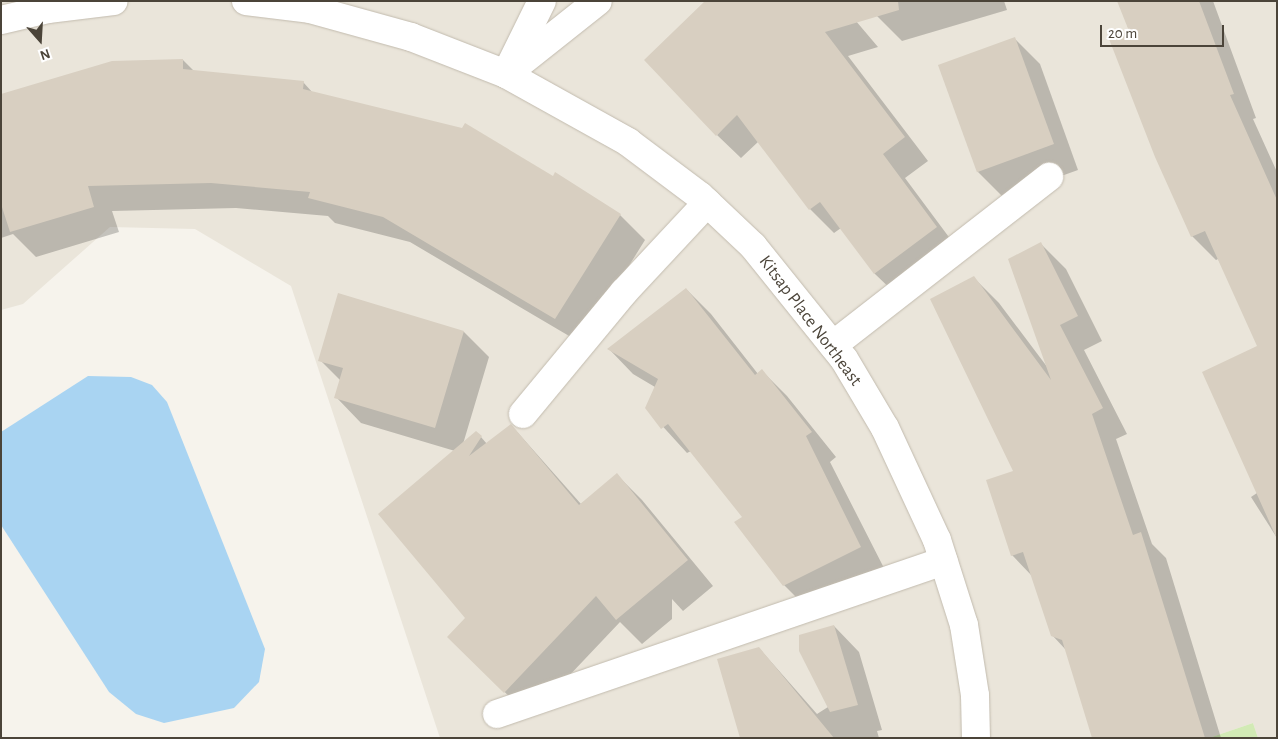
<!DOCTYPE html>
<html>
<head>
<meta charset="utf-8">
<style>
	body { margin:0 }
	#map { position:relative; width:1278px; height:739px; overflow:hidden; background:#f6f3ec; font-family:"Alegreya Sans",sans-serif }
	div>[style] { position:absolute }
	.residential>* { inset:0; background:#eae5da }
	.green>* { inset:0; background:#d2eab5 }
	.water>* { inset:0; background:#a9d4f2 }
	.shadow>* { inset:0; background:#0003 }
	.building>* { inset:0; background:#d8cfc1; transform-origin:0 0 }
	.roads { filter:drop-shadow(0 0 1px #c2bbae) drop-shadow(0 0 1px #c2bbae) }
	.minor>* { height:28px; margin:-14px; padding:0 14px; transform-origin:14px; border-radius:14px; background:#fff }
	span { translate:-50% -50%; white-space:nowrap; text-align:center; line-height:1.15; -webkit-text-stroke:4.5px #fff; paint-order:stroke }
	.street-label { font-size:18px; color:#4b4439 }
	.frame { position:absolute; inset:0; border:2px solid #4b4439; pointer-events:none }
	.north { position:absolute; left:15px; top:15px; width:50px; height:50px; -webkit-text-stroke:4px #fff; paint-order:stroke; rotate:161deg; font-size:14px; font-weight:700; line-height:20px; text-align:center; color:#4b4439 }
	.north::after { content:''; display:block; margin:auto; width:18px; height:22px; background:#4b4439; clip-path:polygon(50% 0,100% 100%,50% 72%,0 100%) }
	.scale { position:absolute; left:1100px; top:25px; width:124px; height:22px; box-sizing:border-box; border:2px solid #4b4439; border-top:0; padding-left:6px; font-size:15px; line-height:18px; white-space:nowrap; color:#4b4439; -webkit-text-stroke:4px #fff; paint-order:stroke }
</style>
</head>
<body>
<div id="map">
	<div class="residential">
		<i style="clip-path:polygon(1px 1px,1277px 1px,1277px 738px,1258px 738px,1253px 723px,1209px 738px,440px 738px,291px 286px,195px 229px,110px 227px,23px 304px,1px 310px)"></i>
	</div>
	<div class="green">
		<i style="clip-path:polygon(1253px 723px,1258px 738px,1209px 738px)"></i>
	</div>
	<div class="water">
		<i style="clip-path:polygon(88px 376px,131px 377px,152px 385px,167px 402px,265px 649px,259px 682px,234px 708px,164px 723px,136px 714px,109px 692px,1px 525px,1px 432px)"></i>
	</div>
	<div class="shadow">
		<i style="clip-path:polygon(839px 1px,878px 47px,848px 56px,928px 161px,905px 178px,960px 252px,899px 297px,875px 274px,841px 228px,834px 233px,810px 209px,759px 141px,741px 158px,717px 135px)"></i>
		<i style="clip-path:polygon(873px 1px,1004px 1px,1007px 10px,902px 41px,877px 16px)"></i>
		<i style="clip-path:polygon(1120px 1px,1213px 1px,1256px 118px,1253px 119px,1277px 172px,1277px 538px,1251px 497px,1257px 493px,1264px 344px,1218px 259px,1216px 260px,1192px 236px)"></i>
		<i style="clip-path:polygon(1015px 39px,1040px 64px,1078px 170px,1003px 197px,978px 172px)"></i>
		<i style="clip-path:polygon(183px 60px,194px 71px,303px 82px,313px 93px,553px 177px,620px 215px,645px 240px,581px 343px,410px 242px,335px 223px,328px 216px,236px 208px,112px 211px,119px 232px,36px 257px,13px 234px,1px 238px,1px 96px)"></i>
		<i style="clip-path:polygon(1041px 244px,1066px 269px,1102px 341px,1084px 350px,1127px 434px,1116px 439px,1152px 544px,1166px 558px,1221px 738px,1093px 738px,1066px 650px,1052px 635px,1032px 576px,1012px 555px,1015px 471px,974px 278px,999px 303px,1048px 368px)"></i>
		<i style="clip-path:polygon(686px 289px,711px 314px,758px 374px,762px 371px,787px 396px,836px 457px,830px 462px,886px 572px,809px 610px,784px 585px,744px 518px,691px 451px,687px 453px,646px 408px,655px 387px,633px 374px,609px 349px)"></i>
		<i style="clip-path:polygon(339px 294px,464px 332px,489px 357px,463px 444px,481px 437px,487px 444px,511px 425px,581px 504px,617px 475px,642px 500px,713px 586px,683px 611px,672px 599px,672px 619px,642px 644px,620px 622px,530px 717px,449px 637px,467px 618px,455px 451px,361px 423px,336px 397px,341px 381px,320px 360px)"></i>
		<i style="clip-path:polygon(834px 626px,859px 652px,882px 730px,877px 731px,879px 738px,742px 738px,759px 648px,817px 714px,828px 707px)"></i>
	</div>
	<div class="building">
		<i style="clip-path:polygon(705px 1px,898px 1px,899px 10px,825px 32px,905px 137px,883px 154px,937px 227px,874px 274px,820px 202px,809px 210px,737px 115px,716px 136px,644px 60px)"></i>
		<i style="clip-path:polygon(1117px 1px,1199px 1px,1234px 94px,1230px 95px,1277px 200px,1277px 539px,1202px 372px,1257px 346px,1205px 231px,1191px 237px,1155px 157px,1109px 39px,1129px 31px)"></i>
		<i style="left:1015px;top:37px;width:114px;height:82px;rotate:70deg"></i>
		<i style="clip-path:polygon(183px 59px,183px 69px,304px 81px,303px 89px,462px 128px,465px 123px,553px 176px,555px 172px,621px 214px,555px 319px,383px 217px,308px 198px,310px 192px,211px 183px,88px 186px,94px 207px,10px 232px,1px 204px,1px 94px,112px 61px)"></i>
		<i style="clip-path:polygon(1041px 242px,1078px 316px,1060px 325px,1103px 408px,1092px 414px,1133px 535px,1141px 532px,1205px 738px,1092px 738px,1062px 640px,1051px 636px,1023px 552px,1011px 556px,986px 480px,1013px 471px,930px 299px,974px 276px,1051px 380px,1008px 259px)"></i>
		<i style="clip-path:polygon(686px 288px,755px 375px,762px 369px,812px 432px,806px 436px,861px 547px,783px 586px,734px 522px,742px 517px,668px 424px,661px 429px,645px 408px,658px 379px,607px 349px)"></i>
		<i style="clip-path:polygon(338px 293px,464px 331px,435px 428px,334px 398px,343px 368px,318px 361px)"></i>
		<i style="clip-path:polygon(511px 424px,579px 505px,617px 473px,688px 560px,616px 620px,596px 596px,504px 693px,447px 637px,465px 618px,378px 514px,476px 431px,482px 436px,469px 456px)"></i>
		<i style="clip-path:polygon(834px 625px,858px 705px,830px 712px,799px 651px,799px 635px)"></i>
		<i style="clip-path:polygon(759px 647px,773px 664px,834px 738px,740px 738px,717px 659px)"></i>
	</div>
	<div class="roads">
		<div class="minor">
			<i style="left:246px;top:1px;width:64px;rotate:7.1deg"></i>
			<i style="left:310px;top:9px;width:105px;rotate:15.5deg"></i>
			<i style="left:411px;top:37px;width:102px;rotate:21.3deg"></i>
			<i style="left:506px;top:74px;width:140px;rotate:29.1deg"></i>
			<i style="left:628px;top:142px;width:90px;rotate:36.9deg"></i>
			<i style="left:700px;top:196px;width:73px;rotate:43.3deg"></i>
			<i style="left:753px;top:246px;width:145px;rotate:51.2deg"></i>
			<i style="left:844px;top:359px;width:80px;rotate:59.3deg"></i>
			<i style="left:885px;top:428px;width:123px;rotate:65.1deg"></i>
			<i style="left:937px;top:540px;width:89px;rotate:72.4deg"></i>
			<i style="left:964px;top:625px;width:71px;rotate:81.1deg"></i>
			<i style="left:975px;top:695px;width:43px;rotate:88.7deg"></i>
			<i style="left:1px;top:20px;width:48px;rotate:-13.2deg"></i>
			<i style="left:48px;top:9px;width:66px;rotate:-6.9deg"></i>
			<i style="left:510px;top:66px;width:72px;rotate:-63.8deg"></i>
			<i style="left:506px;top:74px;width:117px;rotate:-38.4deg"></i>
			<i style="left:833px;top:345px;width:274px;rotate:-37.9deg"></i>
			<i style="left:523px;top:414px;width:158px;rotate:-50.4deg"></i>
			<i style="left:624px;top:292px;width:122px;rotate:-47deg"></i>
			<i style="left:497px;top:714px;width:472px;rotate:-18.9deg"></i>
		</div>
	</div>
	<div class="street-label">
		<span style="left:810px;top:321px;rotate:53deg">Kitsap Place Northeast</span>
	</div>
	<div class="frame"></div>
	<div class="north">N</div>
	<div class="scale">20 m</div>
</div>
</body>
</html>
